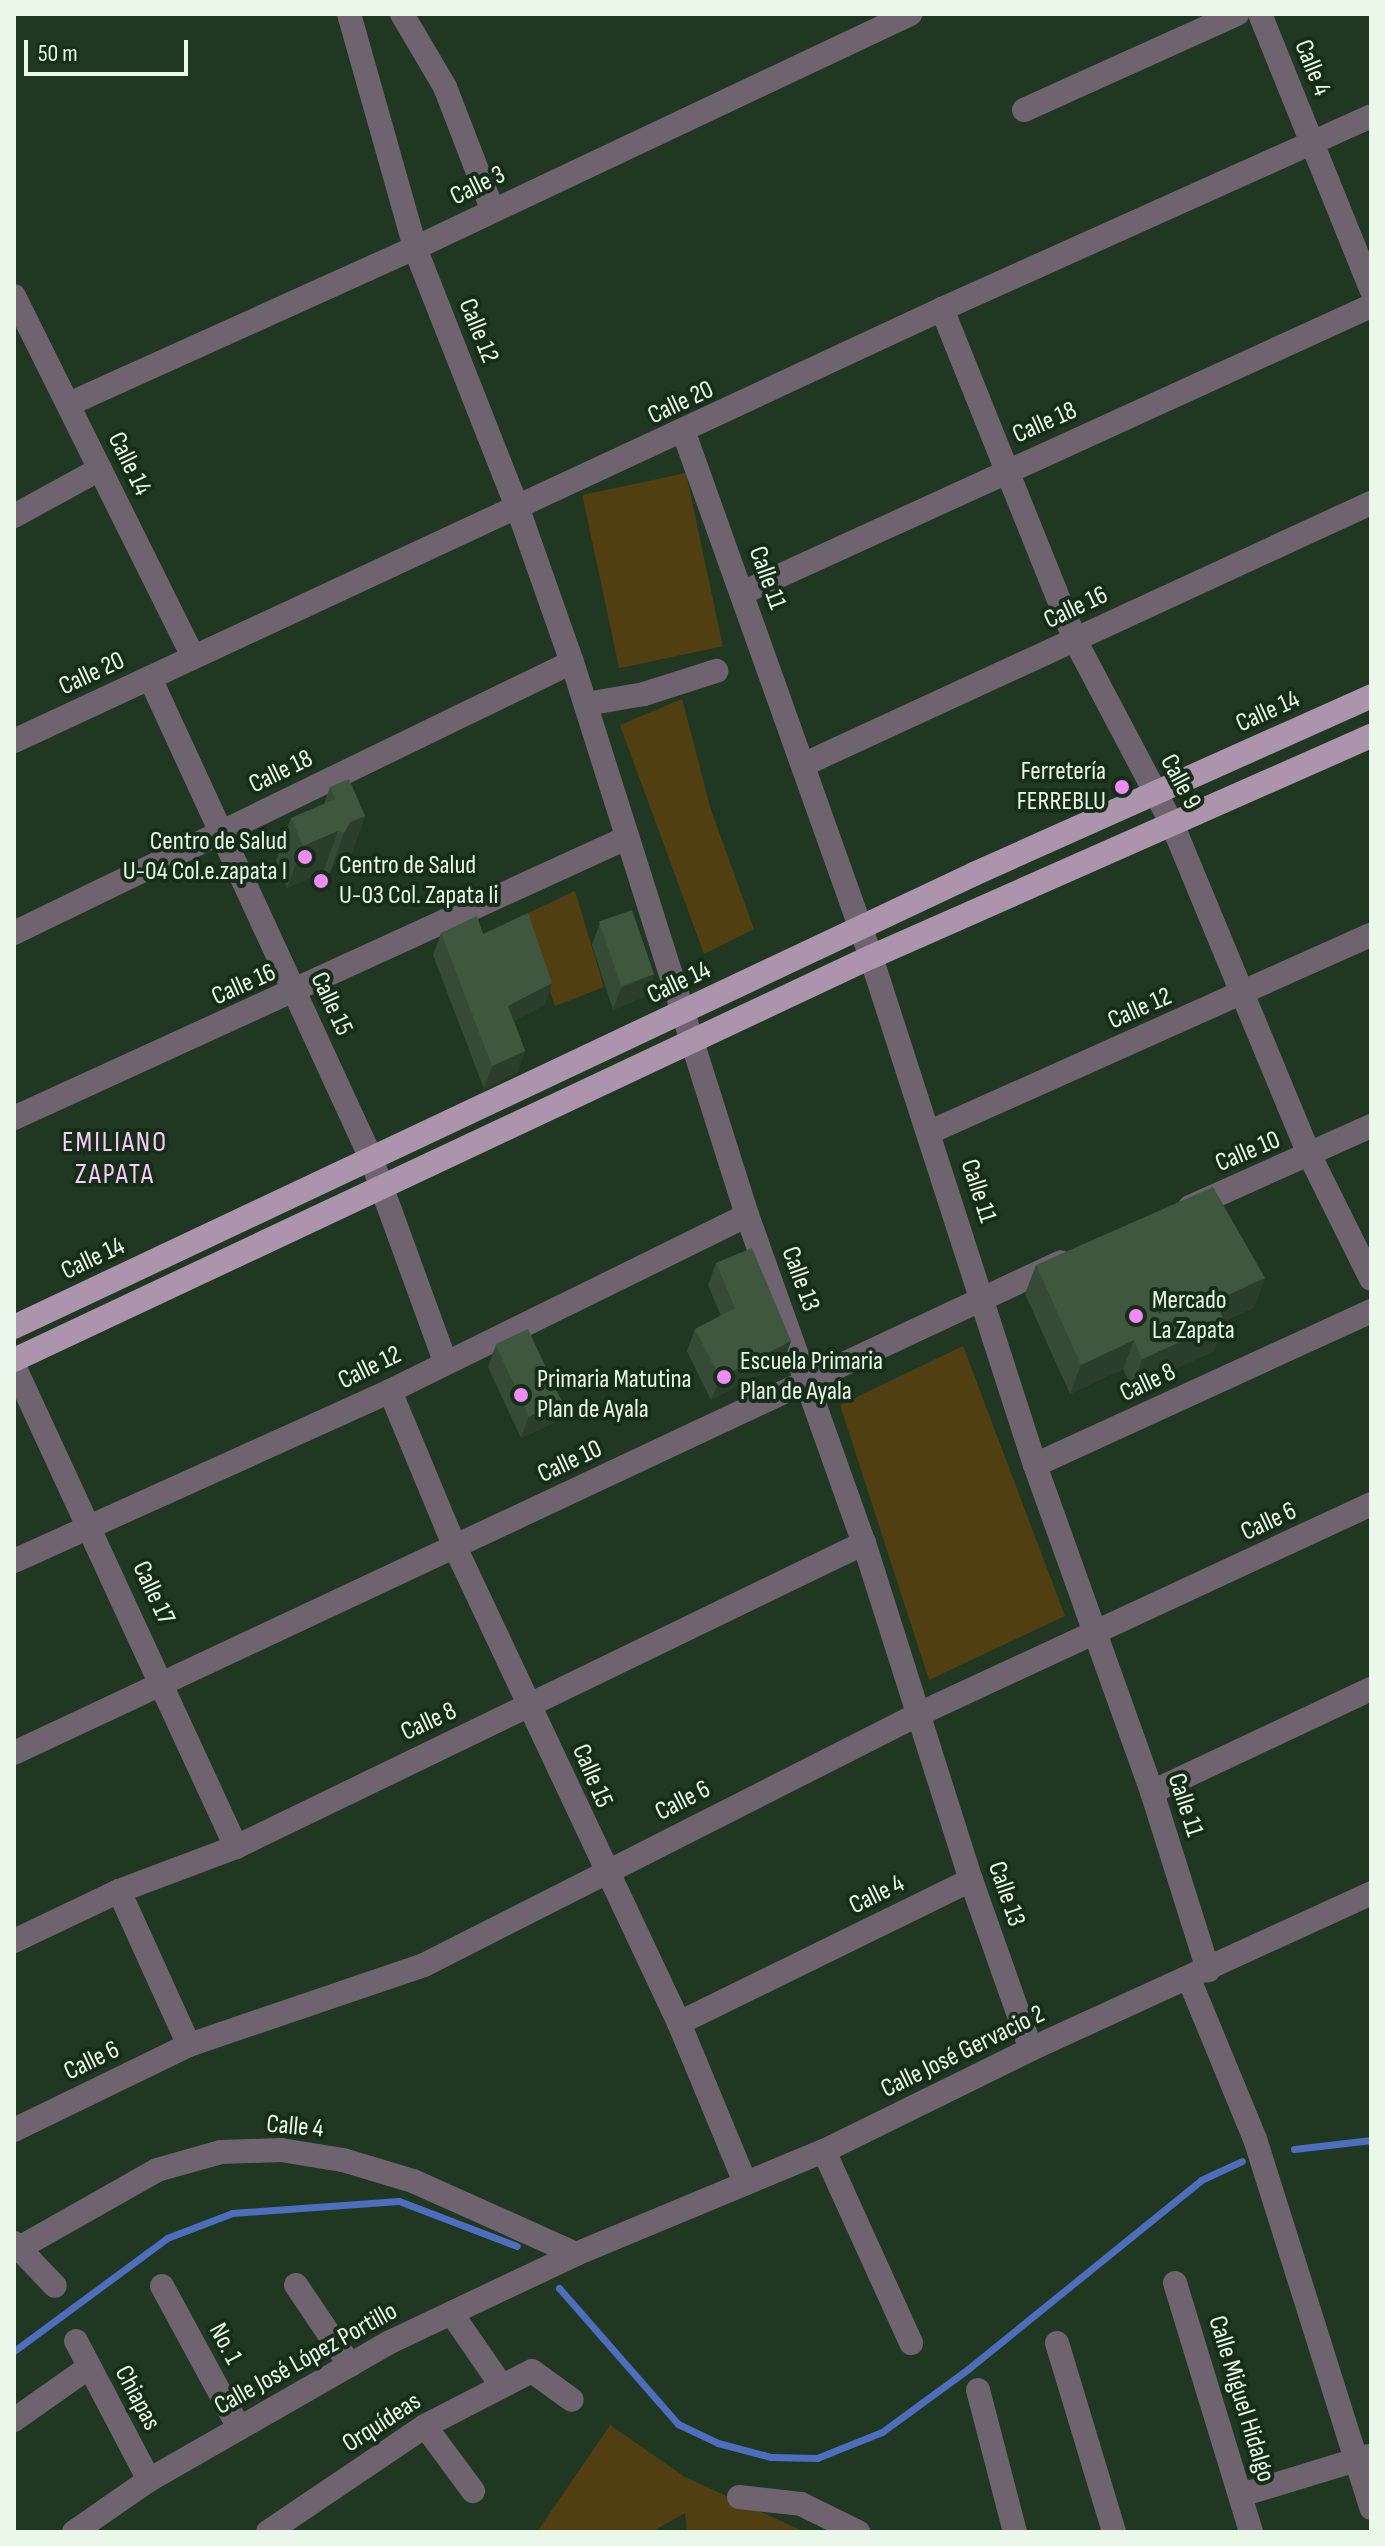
<!DOCTYPE html>
<html>
<head>
<meta charset="utf-8">
<style>
	body { margin:0 }
	#map { position:relative; width:1385px; height:2546px; overflow:hidden; background:#203821; font-family:"Sofia Sans Condensed",sans-serif }
	div>[style] { position:absolute }
	.green>* { inset:0; background:#513f12; transform-origin:0 0 }
	.stream>* { height:7px; margin:-3.5px; padding:0 3.5px; transform-origin:3.5px; border-radius:3.5px; background:#4d6ebe }
	.minor>* { height:24px; margin:-12px; padding:0 12px; transform-origin:12px; border-radius:12px; background:#6f636f }
	.major>* { height:24px; margin:-12px; padding:0 12px; transform-origin:12px; border-radius:12px; background:#ab94ac }
	.wall>* { inset:0; background:#354b35 }
	.shaded-wall>* { inset:0; background:#2b3d2b }
	.building>* { inset:0; background:#3e573e; transform-origin:0 0 }
	.dots>* { width:22px; height:22px; translate:-50% -50%; box-sizing:border-box; border:4px solid #162e17; border-radius:50% }
	span { translate:-50% -50%; white-space:nowrap; text-align:center; line-height:1.15; -webkit-text-stroke:8px #162e17; paint-order:stroke }
	.street-label { font-size:26px; color:#e9f8e9 }
	.poi-label { font-size:26px; color:#e9f8e9 }
	.right { translate:-100% -50%; text-align:right }
	.left { translate:0 -50%; text-align:left }
	.neighbourhood-label { font-size:28px; color:#fbcdfc; letter-spacing:2px }
	.frame { position:absolute; inset:0; border:16px solid #e9f8e9; pointer-events:none }
	.scale { position:absolute; left:24px; top:40px; width:164px; height:36px; box-sizing:border-box; border:4px solid #e9f8e9; border-top:0; padding-left:10px; font-size:24px; line-height:28px; white-space:nowrap; color:#e9f8e9; -webkit-text-stroke:6px #162e17; paint-order:stroke }
</style>
</head>
<body>
<div id="map">
	<div class="green">
		<i style="left:686px;top:473px;width:177px;height:106px;rotate:78deg"></i>
		<i style="clip-path:polygon(682px 699px,711px 810px,754px 929px,704px 954px,620px 725px)"></i>
		<i style="clip-path:polygon(575px 891px,604px 987px,555px 1006px,524px 915px)"></i>
		<i style="clip-path:polygon(963px 1346px,1065px 1616px,929px 1680px,840px 1405px)"></i>
		<i style="clip-path:polygon(610px 2425px,685px 2477px,805px 2532px,687px 2532px,685px 2513px,651px 2532px,537px 2532px)"></i>
	</div>
	<div class="stream">
		<i style="left:1294px;top:2149px;width:78px;rotate:-6.7deg"></i>
		<i style="left:559px;top:2288px;width:181px;rotate:48.8deg"></i>
		<i style="left:678px;top:2424px;width:44px;rotate:25.4deg"></i>
		<i style="left:718px;top:2443px;width:55px;rotate:14.8deg"></i>
		<i style="left:771px;top:2457px;width:46px;rotate:1.2deg"></i>
		<i style="left:817px;top:2458px;width:70px;rotate:-21.8deg"></i>
		<i style="left:882px;top:2432px;width:107px;rotate:-36.2deg"></i>
		<i style="left:968px;top:2369px;width:300px;rotate:-39deg"></i>
		<i style="left:1201px;top:2180px;width:45px;rotate:-24.9deg"></i>
		<i style="left:14px;top:2351px;width:190px;rotate:-36.4deg"></i>
		<i style="left:167px;top:2238px;width:70px;rotate:-21deg"></i>
		<i style="left:232px;top:2213px;width:167px;rotate:-4.1deg"></i>
		<i style="left:399px;top:2201px;width:126px;rotate:20.9deg"></i>
	</div>
	<div class="minor">
		<i style="left:349px;top:14px;width:243px;rotate:74.2deg"></i>
		<i style="left:415px;top:248px;width:281px;rotate:68.5deg"></i>
		<i style="left:518px;top:509px;width:162px;rotate:70.6deg"></i>
		<i style="left:572px;top:662px;width:580px;rotate:72.44deg"></i>
		<i style="left:747px;top:1215px;width:348px;rotate:70.4deg"></i>
		<i style="left:864px;top:1543px;width:354px;rotate:72.4deg"></i>
		<i style="left:971px;top:1880px;width:179px;rotate:70.5deg"></i>
		<i style="left:402px;top:14px;width:85px;rotate:59.5deg"></i>
		<i style="left:445px;top:87px;width:131px;rotate:68.9deg"></i>
		<i style="left:1260px;top:14px;width:297px;rotate:68deg"></i>
		<i style="left:1024px;top:110px;width:234px;rotate:-24.3deg"></i>
		<i style="left:14px;top:296px;width:403px;rotate:63.6deg"></i>
		<i style="left:942px;top:309px;width:357px;rotate:68.1deg"></i>
		<i style="left:1075px;top:640px;width:210px;rotate:62.2deg"></i>
		<i style="left:1173px;top:826px;width:357px;rotate:67.5deg"></i>
		<i style="left:1310px;top:1156px;width:137px;rotate:63.6deg"></i>
		<i style="left:69px;top:404px;width:380px;rotate:-24.3deg"></i>
		<i style="left:415px;top:248px;width:548px;rotate:-25.3deg"></i>
		<i style="left:684px;top:433px;width:556px;rotate:70.36deg"></i>
		<i style="left:871px;top:957px;width:534px;rotate:72.11deg"></i>
		<i style="left:1035px;top:1465px;width:347px;rotate:70.3deg"></i>
		<i style="left:1152px;top:1792px;width:187px;rotate:72.5deg"></i>
		<i style="left:14px;top:516px;width:98px;rotate:-28.7deg"></i>
		<i style="left:742px;top:593px;width:691px;rotate:-24.53deg"></i>
		<i style="left:150px;top:678px;width:528px;rotate:65.28deg"></i>
		<i style="left:371px;top:1158px;width:216px;rotate:70deg"></i>
		<i style="left:586px;top:704px;width:59px;rotate:-9.8deg"></i>
		<i style="left:644px;top:694px;width:76px;rotate:-17.7deg"></i>
		<i style="left:14px;top:741px;width:1024px;rotate:-24.96deg"></i>
		<i style="left:942px;top:309px;width:470px;rotate:-24.2deg"></i>
		<i style="left:805px;top:764px;width:623px;rotate:-24.76deg"></i>
		<i style="left:14px;top:933px;width:620px;rotate:-25.9deg"></i>
		<i style="left:14px;top:1118px;width:673px;rotate:-24.58deg"></i>
		<i style="left:930px;top:1132px;width:483px;rotate:-24.1deg"></i>
		<i style="left:1190px;top:1207px;width:198px;rotate:-24.1deg"></i>
		<i style="left:14px;top:1366px;width:530px;rotate:65.22deg"></i>
		<i style="left:390px;top:1391px;width:169px;rotate:67.4deg"></i>
		<i style="left:455px;top:1547px;width:526px;rotate:64.8deg"></i>
		<i style="left:679px;top:2023px;width:172px;rotate:67.5deg"></i>
		<i style="left:1035px;top:1465px;width:370px;rotate:-24.6deg"></i>
		<i style="left:14px;top:1561px;width:413px;rotate:-24.3deg"></i>
		<i style="left:390px;top:1391px;width:398px;rotate:-26.2deg"></i>
		<i style="left:14px;top:1753px;width:1156px;rotate:-25.12deg"></i>
		<i style="left:1152px;top:1792px;width:242px;rotate:-25.2deg"></i>
		<i style="left:119px;top:1891px;width:169px;rotate:65.6deg"></i>
		<i style="left:14px;top:1941px;width:116px;rotate:-25.5deg"></i>
		<i style="left:119px;top:1891px;width:125px;rotate:-20.6deg"></i>
		<i style="left:236px;top:1847px;width:698px;rotate:-25.83deg"></i>
		<i style="left:1189px;top:1979px;width:173px;rotate:67.6deg"></i>
		<i style="left:1255px;top:2139px;width:387px;rotate:72.5deg"></i>
		<i style="left:679px;top:2023px;width:325px;rotate:-26.1deg"></i>
		<i style="left:14px;top:2130px;width:195px;rotate:-25.9deg"></i>
		<i style="left:189px;top:2045px;width:248px;rotate:-18.8deg"></i>
		<i style="left:424px;top:1965px;width:555px;rotate:-26.89deg"></i>
		<i style="left:919px;top:1714px;width:498px;rotate:-24.9deg"></i>
		<i style="left:824px;top:2151px;width:211px;rotate:65.6deg"></i>
		<i style="left:14px;top:2243px;width:59px;rotate:46.4deg"></i>
		<i style="left:14px;top:2251px;width:164px;rotate:-29.5deg"></i>
		<i style="left:157px;top:2170px;width:66px;rotate:-15.7deg"></i>
		<i style="left:221px;top:2152px;width:60px;rotate:-1.9deg"></i>
		<i style="left:281px;top:2150px;width:63px;rotate:9.2deg"></i>
		<i style="left:343px;top:2160px;width:73px;rotate:16.7deg"></i>
		<i style="left:413px;top:2181px;width:179px;rotate:24.1deg"></i>
		<i style="left:1175px;top:2283px;width:260px;rotate:73deg"></i>
		<i style="left:296px;top:2285px;width:97px;rotate:56deg"></i>
		<i style="left:162px;top:2286px;width:162px;rotate:61.5deg"></i>
		<i style="left:452px;top:2314px;width:86px;rotate:55.4deg"></i>
		<i style="left:76px;top:2341px;width:157px;rotate:62.3deg"></i>
		<i style="left:1057px;top:2343px;width:197px;rotate:73.2deg"></i>
		<i style="left:978px;top:2390px;width:147px;rotate:75.4deg"></i>
		<i style="left:14px;top:2420px;width:92px;rotate:-35.2deg"></i>
		<i style="left:425px;top:2426px;width:81px;rotate:53.6deg"></i>
		<i style="left:1241px;top:2495px;width:134px;rotate:-16.9deg"></i>
		<i style="left:739px;top:2497px;width:62px;rotate:6.4deg"></i>
		<i style="left:801px;top:2504px;width:64px;rotate:26.2deg"></i>
		<i style="left:74px;top:2532px;width:91px;rotate:-34.7deg"></i>
		<i style="left:149px;top:2480px;width:275px;rotate:-29.8deg"></i>
		<i style="left:388px;top:2343px;width:208px;rotate:-25.3deg"></i>
		<i style="left:576px;top:2254px;width:269px;rotate:-22.6deg"></i>
		<i style="left:824px;top:2151px;width:231px;rotate:-26.2deg"></i>
		<i style="left:1031px;top:2049px;width:374px;rotate:-24.6deg"></i>
		<i style="left:268px;top:2532px;width:189px;rotate:-34deg"></i>
		<i style="left:425px;top:2426px;width:120px;rotate:-27.2deg"></i>
		<i style="left:532px;top:2371px;width:49px;rotate:35.9deg"></i>
	</div>
	<div class="major">
		<i style="left:14px;top:1327px;width:1062px;rotate:-25.26deg"></i>
		<i style="left:974px;top:874px;width:435px;rotate:-24.1deg"></i>
		<i style="left:14px;top:1360px;width:947px;rotate:-25.19deg"></i>
		<i style="left:871px;top:957px;width:547px;rotate:-23.85deg"></i>
	</div>
	<div class="wall">
		<i style="clip-path:polygon(330px 787px,365px 816px,350px 858px,334px 864px,329px 875px,323px 873px,287px 888px,276px 860px,291px 818px,324px 804px)"></i>
		<i style="clip-path:polygon(600px 923px,654px 974px,646px 996px,613px 1010px,592px 945px)"></i>
		<i style="clip-path:polygon(441px 933px,483px 934px,552px 983px,544px 1005px,514px 1021px,525px 1051px,517px 1073px,484px 1089px,433px 955px)"></i>
		<i style="clip-path:polygon(716px 1263px,791px 1341px,783px 1363px,711px 1400px,687px 1351px,695px 1329px,721px 1316px,708px 1285px)"></i>
		<i style="clip-path:polygon(1036px 1265px,1255px 1307px,1225px 1321px,1214px 1351px,1132px 1388px,1123px 1369px,1070px 1394px,1025px 1294px)"></i>
		<i style="clip-path:polygon(496px 1345px,554px 1423px,521px 1438px,488px 1367px)"></i>
	</div>
	<div class="shaded-wall">
		<i style="clip-path:polygon(365px 816px,350px 858px,334px 864px,329px 875px,344px 833px,350px 822px)"></i>
		<i style="clip-path:polygon(338px 831px,323px 873px,287px 888px,303px 846px)"></i>
		<i style="clip-path:polygon(654px 974px,646px 996px,613px 1010px,621px 988px)"></i>
		<i style="clip-path:polygon(552px 983px,544px 1005px,500px 1028px,508px 1006px)"></i>
		<i style="clip-path:polygon(525px 1051px,517px 1073px,484px 1089px,492px 1066px)"></i>
		<i style="clip-path:polygon(1265px 1278px,1255px 1307px,1205px 1331px,1215px 1301px)"></i>
		<i style="clip-path:polygon(1225px 1322px,1214px 1351px,1132px 1388px,1142px 1359px)"></i>
		<i style="clip-path:polygon(1134px 1340px,1123px 1369px,1070px 1394px,1081px 1365px)"></i>
		<i style="clip-path:polygon(791px 1341px,783px 1363px,711px 1400px,720px 1378px)"></i>
		<i style="clip-path:polygon(562px 1401px,554px 1423px,521px 1438px,529px 1416px)"></i>
	</div>
	<div class="building">
		<i style="clip-path:polygon(349px 779px,365px 816px,350px 822px,344px 833px,338px 831px,303px 846px,291px 818px,335px 799px,330px 787px)"></i>
		<i style="left:632px;top:910px;width:68px;height:35px;rotate:71deg"></i>
		<i style="clip-path:polygon(528px 913px,552px 983px,508px 1006px,525px 1051px,492px 1066px,441px 933px,477px 916px,483px 934px)"></i>
		<i style="clip-path:polygon(1213px 1187px,1265px 1278px,1215px 1301px,1225px 1322px,1142px 1359px,1134px 1340px,1081px 1365px,1036px 1265px)"></i>
		<i style="clip-path:polygon(752px 1248px,791px 1341px,720px 1378px,695px 1329px,735px 1308px,716px 1263px)"></i>
		<i style="left:528px;top:1329px;width:80px;height:36px;rotate:65deg"></i>
	</div>
	<div class="dots">
		<i style="left:1122px;top:787px;background:#f08bf5"></i>
		<i style="left:305px;top:857px;background:#f08bf5"></i>
		<i style="left:321px;top:881px;background:#f08bf5"></i>
		<i style="left:1136px;top:1316px;background:#f08bf5"></i>
		<i style="left:724px;top:1377px;background:#f08bf5"></i>
		<i style="left:521px;top:1395px;background:#f08bf5"></i>
	</div>
	<div class="street-label">
		<span style="left:1312px;top:68px;rotate:68deg">Calle 4</span>
		<span style="left:478px;top:186px;rotate:-26deg">Calle 3</span>
		<span style="left:478px;top:331px;rotate:68deg">Calle 12</span>
		<span style="left:681px;top:403px;rotate:-25deg">Calle 20</span>
		<span style="left:1045px;top:423px;rotate:-24deg">Calle 18</span>
		<span style="left:129px;top:464px;rotate:64deg">Calle 14</span>
		<span style="left:767px;top:578px;rotate:70deg">Calle 11</span>
		<span style="left:1076px;top:608px;rotate:-25deg">Calle 16</span>
		<span style="left:92px;top:674px;rotate:-25deg">Calle 20</span>
		<span style="left:1268px;top:712px;rotate:-24deg">Calle 14</span>
		<span style="left:281px;top:772px;rotate:-26deg">Calle 18</span>
		<span style="left:1180px;top:782px;rotate:62deg">Calle 9</span>
		<span style="left:679px;top:983px;rotate:-25deg">Calle 14</span>
		<span style="left:244px;top:985px;rotate:-24deg">Calle 16</span>
		<span style="left:331px;top:1004px;rotate:65deg">Calle 15</span>
		<span style="left:1140px;top:1009px;rotate:-24deg">Calle 12</span>
		<span style="left:1248px;top:1152px;rotate:-23deg">Calle 10</span>
		<span style="left:978px;top:1191px;rotate:72deg">Calle 11</span>
		<span style="left:93px;top:1259px;rotate:-25deg">Calle 14</span>
		<span style="left:800px;top:1279px;rotate:70deg">Calle 13</span>
		<span style="left:370px;top:1368px;rotate:-26deg">Calle 12</span>
		<span style="left:1148px;top:1383px;rotate:-25deg">Calle 8</span>
		<span style="left:570px;top:1462px;rotate:-25deg">Calle 10</span>
		<span style="left:1269px;top:1522px;rotate:-25deg">Calle 6</span>
		<span style="left:153px;top:1593px;rotate:65deg">Calle 17</span>
		<span style="left:429px;top:1722px;rotate:-25deg">Calle 8</span>
		<span style="left:592px;top:1776px;rotate:67deg">Calle 15</span>
		<span style="left:683px;top:1801px;rotate:-27deg">Calle 6</span>
		<span style="left:1185px;top:1805px;rotate:72deg">Calle 11</span>
		<span style="left:1006px;top:1894px;rotate:71deg">Calle 13</span>
		<span style="left:877px;top:1895px;rotate:-26deg">Calle 4</span>
		<span style="left:963px;top:2052px;rotate:-26deg">Calle José Gervacio 2</span>
		<span style="left:92px;top:2061px;rotate:-26deg">Calle 6</span>
		<span style="left:295px;top:2127px;rotate:5deg">Calle 4</span>
		<span style="left:225px;top:2344px;rotate:62deg">No. 1</span>
		<span style="left:306px;top:2359px;rotate:-29deg">Calle José López Portillo</span>
		<span style="left:137px;top:2398px;rotate:62deg">Chiapas</span>
		<span style="left:1241px;top:2399px;rotate:73deg">Calle Miguel Hidalgo</span>
		<span style="left:382px;top:2423px;rotate:-33deg">Orquídeas</span>
	</div>
	<div class="poi-label">
		<span class="right" style="left:1106px;top:787px">Ferretería<br>FERREBLU</span>
		<span class="right" style="left:287px;top:857px">Centro de Salud<br>U-04 Col.e.zapata I</span>
		<span class="left" style="left:339px;top:881px">Centro de Salud<br>U-03 Col. Zapata Ii</span>
		<span class="left" style="left:1152px;top:1316px">Mercado<br>La Zapata</span>
		<span class="left" style="left:740px;top:1377px">Escuela Primaria<br>Plan de Ayala</span>
		<span class="left" style="left:537px;top:1395px">Primaria Matutina<br>Plan de Ayala</span>
	</div>
	<div class="neighbourhood-label">
		<span style="left:115px;top:1159px">EMILIANO<br>ZAPATA</span>
	</div>
	<div class="frame"></div>
	<div class="scale">50 m</div>
</div>
</body>
</html>
